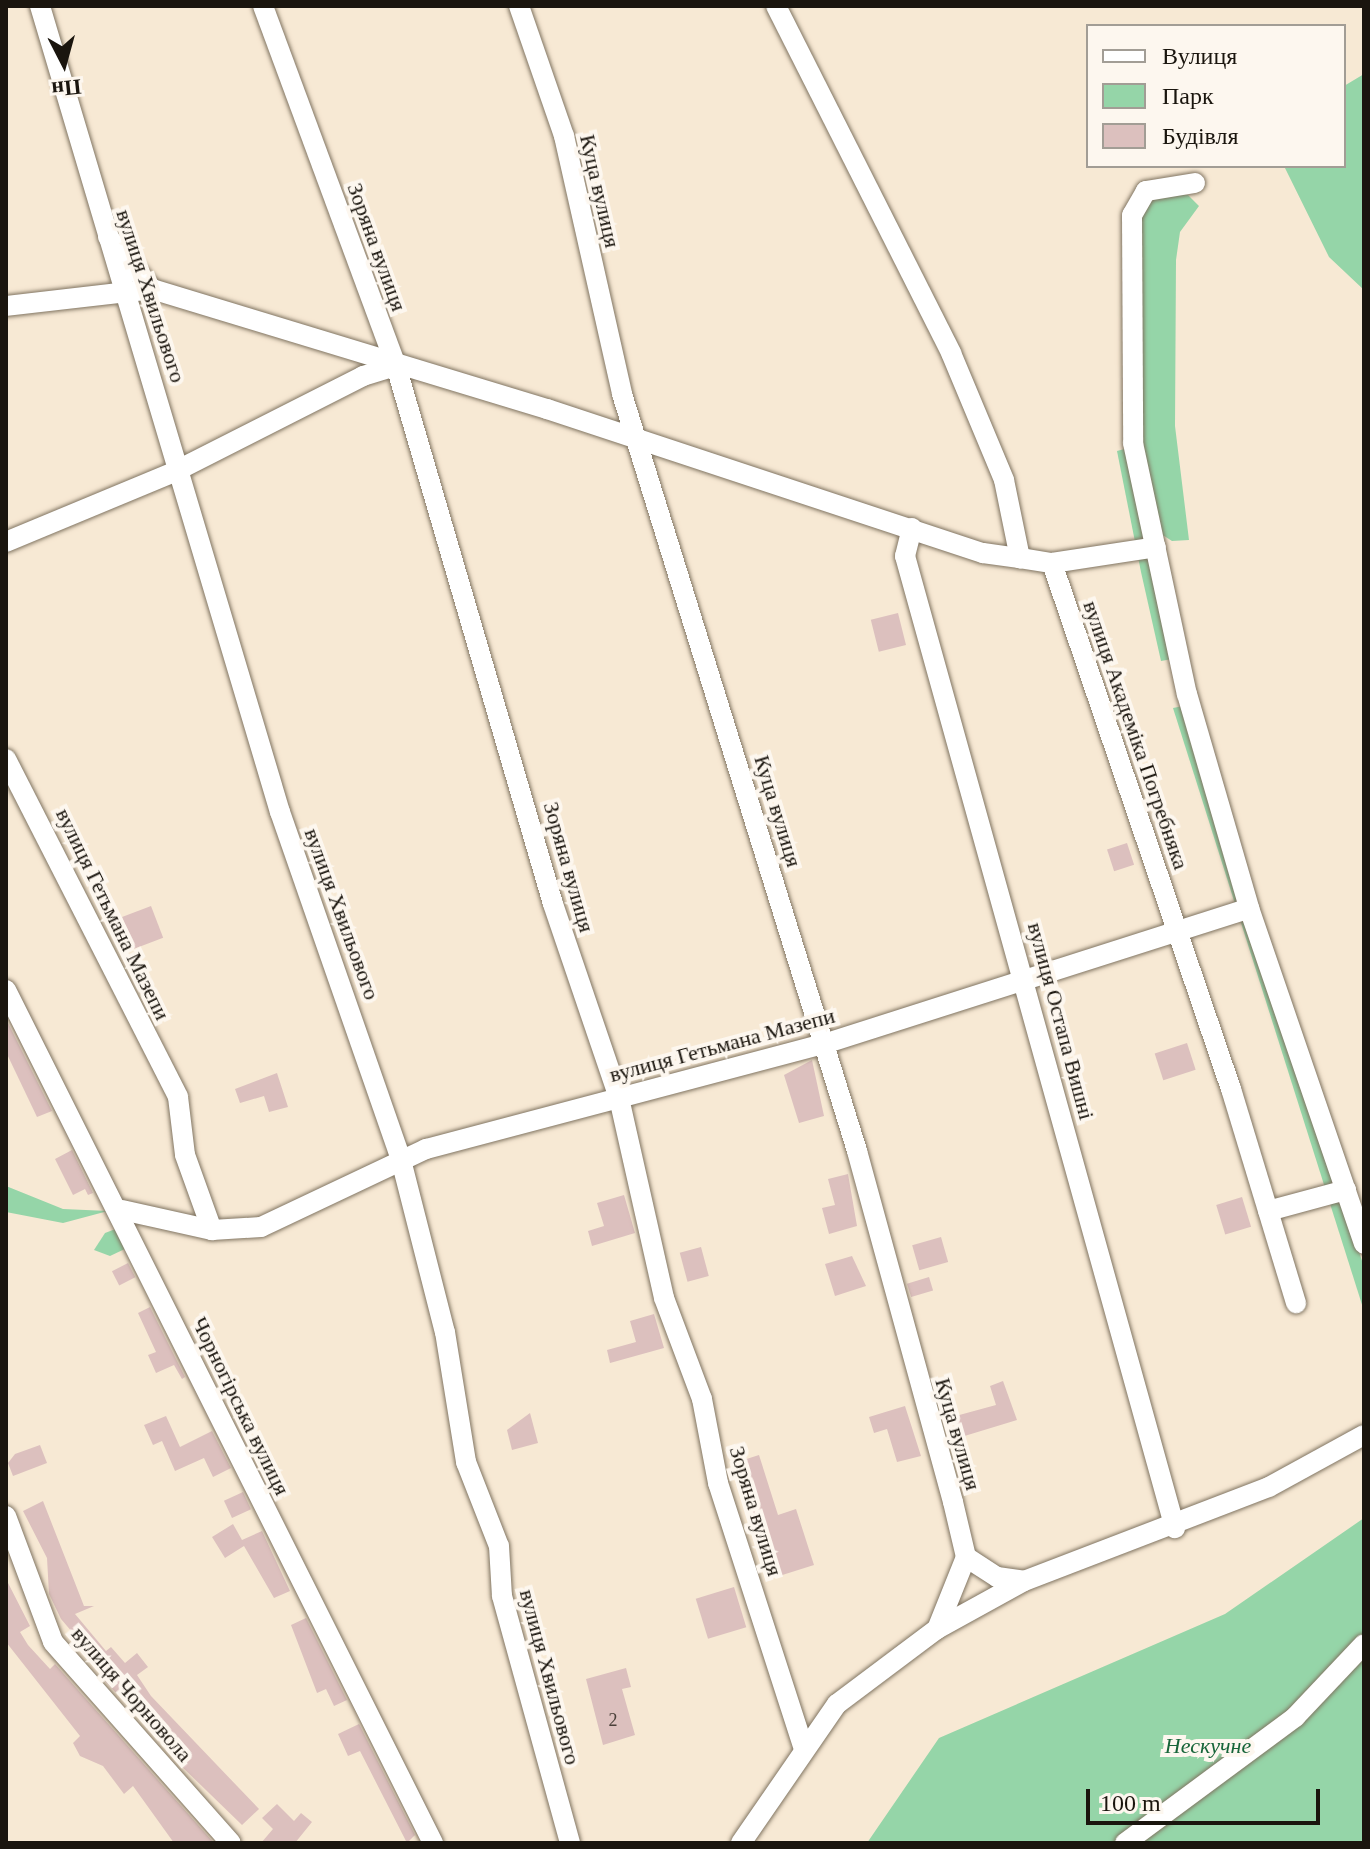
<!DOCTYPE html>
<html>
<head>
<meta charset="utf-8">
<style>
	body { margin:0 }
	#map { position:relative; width:1370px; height:1849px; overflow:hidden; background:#f7e9d4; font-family:Georgia,serif }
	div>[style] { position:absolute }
	.green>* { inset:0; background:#95d5a8 }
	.building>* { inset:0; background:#dcc0be; transform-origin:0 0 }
	.roads { filter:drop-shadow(0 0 2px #807461) drop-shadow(0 0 2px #807461) }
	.minor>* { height:20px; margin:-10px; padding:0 10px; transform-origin:10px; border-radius:10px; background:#fff }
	span { translate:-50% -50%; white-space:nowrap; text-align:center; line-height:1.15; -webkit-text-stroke:8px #fdf7ef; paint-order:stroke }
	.number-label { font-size:18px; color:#4a403a }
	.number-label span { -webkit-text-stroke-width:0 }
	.street-label { font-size:22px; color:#1a150e }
	.park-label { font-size:22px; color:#176539; font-style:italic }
	.frame { position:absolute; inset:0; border:8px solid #1a150e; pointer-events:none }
	.legend { position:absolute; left:1086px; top:24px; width:260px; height:144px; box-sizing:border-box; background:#fdf7ef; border:2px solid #a29d95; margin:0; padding:10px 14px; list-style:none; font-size:24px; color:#1a150e }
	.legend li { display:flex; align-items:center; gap:16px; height:40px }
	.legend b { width:40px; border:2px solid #a29d95 }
	.north { position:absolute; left:24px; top:24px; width:80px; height:80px; -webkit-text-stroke:6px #fdf7ef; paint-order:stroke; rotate:174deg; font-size:22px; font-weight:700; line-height:32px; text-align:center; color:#1a150e }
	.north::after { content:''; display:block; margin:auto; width:28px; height:36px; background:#1a150e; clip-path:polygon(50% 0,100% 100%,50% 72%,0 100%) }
	.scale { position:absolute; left:1086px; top:1789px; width:234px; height:36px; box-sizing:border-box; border:4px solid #1a150e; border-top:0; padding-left:10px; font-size:24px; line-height:28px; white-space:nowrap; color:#1a150e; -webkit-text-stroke:6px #fdf7ef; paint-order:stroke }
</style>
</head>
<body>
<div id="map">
	<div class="green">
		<i style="clip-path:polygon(1364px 74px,1364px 290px,1329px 257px,1284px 166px,1344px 166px,1344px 86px)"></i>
		<i style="clip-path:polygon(1169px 195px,1188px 195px,1199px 206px,1180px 232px,1176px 260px,1175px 426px,1189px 540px,1172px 541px,1158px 532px,1137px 421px,1139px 218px,1149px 201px)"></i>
		<i style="clip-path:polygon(1128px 448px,1172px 659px,1161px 661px,1141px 572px,1117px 451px)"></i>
		<i style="clip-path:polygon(1183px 706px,1364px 1267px,1364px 1311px,1173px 708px)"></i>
		<i style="clip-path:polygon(6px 1186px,63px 1209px,108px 1211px,63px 1223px,6px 1212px)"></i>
		<i style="clip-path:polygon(126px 1225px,129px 1247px,110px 1256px,94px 1250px,105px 1233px)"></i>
		<i style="clip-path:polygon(1364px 1518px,1364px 1843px,867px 1843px,939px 1738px,1225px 1614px)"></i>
	</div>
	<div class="building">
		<i style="left:898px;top:613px;width:33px;height:28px;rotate:76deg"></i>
		<i style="left:1127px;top:843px;width:23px;height:21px;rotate:72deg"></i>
		<i style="left:151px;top:906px;width:34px;height:31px;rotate:69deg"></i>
		<i style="clip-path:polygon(6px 1019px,52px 1111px,37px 1117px,6px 1052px)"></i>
		<i style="left:1187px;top:1043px;width:28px;height:34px;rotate:72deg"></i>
		<i style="clip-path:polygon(812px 1060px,824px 1116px,799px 1123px,784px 1075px)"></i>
		<i style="clip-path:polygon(277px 1073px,288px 1107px,269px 1112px,264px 1096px,240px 1103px,235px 1089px)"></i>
		<i style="clip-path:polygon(72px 1150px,93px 1193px,88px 1195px,85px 1189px,73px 1195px,55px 1159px)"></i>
		<i style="clip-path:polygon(848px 1174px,857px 1226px,829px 1234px,822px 1208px,835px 1205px,828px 1179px)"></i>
		<i style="clip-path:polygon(624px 1195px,635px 1233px,592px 1246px,588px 1231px,604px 1226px,597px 1203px)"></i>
		<i style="left:1242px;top:1197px;width:31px;height:27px;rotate:73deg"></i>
		<i style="left:941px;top:1237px;width:26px;height:30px;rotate:74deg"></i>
		<i style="left:701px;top:1247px;width:30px;height:22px;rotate:75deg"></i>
		<i style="clip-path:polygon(852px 1256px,866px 1286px,835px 1296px,825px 1264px)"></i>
		<i style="left:128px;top:1263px;width:16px;height:18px;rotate:63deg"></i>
		<i style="left:929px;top:1277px;width:14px;height:23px;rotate:73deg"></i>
		<i style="clip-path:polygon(150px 1307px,185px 1377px,182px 1379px,174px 1365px,156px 1373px,148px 1355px,156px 1352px,138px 1313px)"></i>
		<i style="clip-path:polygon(654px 1314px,664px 1348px,610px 1363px,607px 1350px,636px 1342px,630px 1321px)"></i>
		<i style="clip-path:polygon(1003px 1381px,1017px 1420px,958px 1438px,952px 1417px,996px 1405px,990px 1386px)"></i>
		<i style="clip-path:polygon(905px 1406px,921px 1456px,897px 1462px,887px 1429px,874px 1433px,869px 1417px)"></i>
		<i style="clip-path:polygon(530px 1413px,538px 1443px,512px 1450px,507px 1430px)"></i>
		<i style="clip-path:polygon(166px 1416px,180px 1447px,212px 1431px,231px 1468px,213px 1477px,204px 1458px,175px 1471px,162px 1441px,153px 1445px,144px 1425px)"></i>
		<i style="clip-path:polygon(40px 1445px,47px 1463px,13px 1476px,8px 1463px,15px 1454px)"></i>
		<i style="clip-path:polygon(759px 1455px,778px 1515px,796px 1509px,814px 1565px,776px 1577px,734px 1463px)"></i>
		<i style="left:243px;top:1492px;width:19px;height:21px;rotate:65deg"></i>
		<i style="clip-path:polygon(43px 1501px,84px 1606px,94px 1606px,75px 1614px,106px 1651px,111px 1647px,125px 1663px,137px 1653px,148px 1667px,137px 1675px,151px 1696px,259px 1809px,242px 1825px,176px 1761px,168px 1752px,173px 1747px,150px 1722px,145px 1726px,122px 1690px,117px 1694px,103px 1679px,108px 1674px,61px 1619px,49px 1594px,47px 1558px,23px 1511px)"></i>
		<i style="clip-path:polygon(233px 1524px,242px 1540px,262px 1531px,290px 1591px,274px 1598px,244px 1546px,225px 1558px,212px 1537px)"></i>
		<i style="clip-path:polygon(6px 1579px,30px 1626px,20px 1632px,28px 1645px,50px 1669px,55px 1664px,214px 1843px,174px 1843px,133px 1786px,124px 1794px,103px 1766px,80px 1756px,73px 1743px,80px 1736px,6px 1642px)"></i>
		<i style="left:734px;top:1587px;width:42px;height:40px;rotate:73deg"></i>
		<i style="clip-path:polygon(306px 1618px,347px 1700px,334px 1706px,326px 1689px,317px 1693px,291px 1625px)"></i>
		<i style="clip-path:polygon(626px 1668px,631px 1687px,622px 1689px,635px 1735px,603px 1745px,586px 1679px)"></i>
		<i style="clip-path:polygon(359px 1724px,415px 1835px,407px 1843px,360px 1751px,348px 1756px,338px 1734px)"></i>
		<i style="clip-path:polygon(277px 1804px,294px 1821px,301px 1813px,312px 1822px,295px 1843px,261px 1843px,273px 1829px,262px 1818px)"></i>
	</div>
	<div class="roads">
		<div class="minor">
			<i style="left:40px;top:6px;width:841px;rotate:73.42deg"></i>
			<i style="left:280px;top:812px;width:368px;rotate:70.8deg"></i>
			<i style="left:401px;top:1160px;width:178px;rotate:75.7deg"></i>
			<i style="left:445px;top:1332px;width:132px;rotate:80.8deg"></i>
			<i style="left:466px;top:1462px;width:90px;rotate:68.6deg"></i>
			<i style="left:499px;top:1546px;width:50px;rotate:86.6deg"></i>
			<i style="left:502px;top:1596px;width:256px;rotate:74.6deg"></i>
			<i style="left:263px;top:6px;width:384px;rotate:69.7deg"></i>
			<i style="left:396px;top:366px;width:560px;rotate:73.73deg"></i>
			<i style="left:553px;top:904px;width:205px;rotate:71.2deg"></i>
			<i style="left:619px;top:1098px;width:205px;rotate:77.3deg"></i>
			<i style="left:664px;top:1298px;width:108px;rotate:69.4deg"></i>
			<i style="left:702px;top:1399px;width:86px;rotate:79.2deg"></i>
			<i style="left:718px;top:1483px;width:280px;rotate:72.1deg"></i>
			<i style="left:519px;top:6px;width:138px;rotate:70.9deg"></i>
			<i style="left:564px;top:136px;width:264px;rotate:77.3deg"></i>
			<i style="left:622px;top:394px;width:793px;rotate:72.75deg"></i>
			<i style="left:857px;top:1151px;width:364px;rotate:74.7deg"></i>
			<i style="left:953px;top:1502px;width:57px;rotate:76.7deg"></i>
			<i style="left:966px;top:1557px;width:78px;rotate:111.9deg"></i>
			<i style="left:776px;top:6px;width:389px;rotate:63.2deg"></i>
			<i style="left:951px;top:353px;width:138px;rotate:67.3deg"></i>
			<i style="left:1004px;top:480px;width:80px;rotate:78.4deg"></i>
			<i style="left:1020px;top:558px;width:32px;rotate:9deg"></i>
			<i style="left:1052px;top:563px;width:556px;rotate:71.21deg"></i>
			<i style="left:1231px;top:1089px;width:224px;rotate:73.1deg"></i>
			<i style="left:1195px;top:183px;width:50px;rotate:170.7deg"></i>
			<i style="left:1146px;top:191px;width:28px;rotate:120deg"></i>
			<i style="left:1132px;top:215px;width:228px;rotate:89.7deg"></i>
			<i style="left:1133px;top:443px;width:257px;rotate:77.9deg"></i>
			<i style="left:1187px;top:694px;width:223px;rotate:73.8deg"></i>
			<i style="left:1249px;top:908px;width:355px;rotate:71.1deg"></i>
			<i style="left:108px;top:237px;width:68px;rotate:49.8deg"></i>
			<i style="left:6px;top:306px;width:147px;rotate:-6.6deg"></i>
			<i style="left:152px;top:289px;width:413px;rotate:16.9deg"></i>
			<i style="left:547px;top:409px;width:459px;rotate:18.3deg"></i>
			<i style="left:983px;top:553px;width:37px;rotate:8deg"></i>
			<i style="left:912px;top:528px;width:29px;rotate:104deg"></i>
			<i style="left:905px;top:556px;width:1009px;rotate:74.48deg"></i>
			<i style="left:6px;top:542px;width:182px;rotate:-22.6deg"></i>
			<i style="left:174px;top:472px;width:212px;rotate:-26.9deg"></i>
			<i style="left:363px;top:376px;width:34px;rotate:-17deg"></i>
			<i style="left:1052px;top:563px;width:105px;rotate:-8.7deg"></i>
			<i style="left:6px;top:759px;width:379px;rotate:63deg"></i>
			<i style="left:178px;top:1097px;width:58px;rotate:83.1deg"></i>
			<i style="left:185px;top:1155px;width:80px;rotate:70.2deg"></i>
			<i style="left:6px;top:990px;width:954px;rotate:63.41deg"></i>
			<i style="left:122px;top:1210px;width:92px;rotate:12.5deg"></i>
			<i style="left:212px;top:1230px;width:49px;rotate:-3.5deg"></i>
			<i style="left:261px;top:1227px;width:183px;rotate:-25.3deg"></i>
			<i style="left:426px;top:1149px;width:412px;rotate:-14.8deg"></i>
			<i style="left:824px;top:1044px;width:446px;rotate:-17.7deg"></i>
			<i style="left:1268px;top:1211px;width:81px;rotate:-15.1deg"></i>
			<i style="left:6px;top:1516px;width:134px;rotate:69.5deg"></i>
			<i style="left:53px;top:1642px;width:268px;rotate:48.5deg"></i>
			<i style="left:966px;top:1557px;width:37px;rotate:33deg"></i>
			<i style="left:997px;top:1577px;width:27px;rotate:8deg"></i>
			<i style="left:741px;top:1843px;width:169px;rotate:-55.4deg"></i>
			<i style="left:837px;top:1704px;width:125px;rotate:-36.9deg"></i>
			<i style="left:937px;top:1629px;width:99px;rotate:-28.9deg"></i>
			<i style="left:1024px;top:1581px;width:262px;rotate:-21deg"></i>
			<i style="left:1269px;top:1487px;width:108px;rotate:-28.7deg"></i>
			<i style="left:1125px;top:1843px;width:212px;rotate:-36.5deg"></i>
			<i style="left:1295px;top:1717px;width:100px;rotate:-46.6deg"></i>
		</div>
	</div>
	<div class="number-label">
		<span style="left:613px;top:1720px">2</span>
	</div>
	<div class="street-label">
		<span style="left:600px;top:191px;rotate:77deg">Куца вулиця</span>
		<span style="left:377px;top:247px;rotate:70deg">Зоряна вулиця</span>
		<span style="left:151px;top:296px;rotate:72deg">вулиця Хвильового</span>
		<span style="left:1136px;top:735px;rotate:71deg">вулиця Академіка Погребняка</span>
		<span style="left:778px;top:811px;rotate:73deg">Куца вулиця</span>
		<span style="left:569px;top:867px;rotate:74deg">Зоряна вулиця</span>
		<span style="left:113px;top:914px;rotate:64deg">вулиця Гетьмана Мазепи</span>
		<span style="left:342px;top:914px;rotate:70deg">вулиця Хвильового</span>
		<span style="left:1061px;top:1021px;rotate:75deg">вулиця Остапа Вишні</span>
		<span style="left:722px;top:1045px;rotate:-15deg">вулиця Гетьмана Мазепи</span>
		<span style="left:241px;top:1406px;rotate:64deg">Чорногірська вулиця</span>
		<span style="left:958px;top:1434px;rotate:74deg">Куца вулиця</span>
		<span style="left:756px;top:1511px;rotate:73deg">Зоряна вулиця</span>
		<span style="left:550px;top:1677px;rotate:75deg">вулиця Хвильового</span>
		<span style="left:132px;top:1694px;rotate:49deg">вулиця Чорновола</span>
	</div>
	<div class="park-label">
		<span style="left:1208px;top:1746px">Нескучне</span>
	</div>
	<div class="frame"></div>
	<ul class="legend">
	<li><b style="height:10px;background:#fff"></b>Вулиця</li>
	<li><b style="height:22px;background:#95d5a8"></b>Парк</li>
	<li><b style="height:22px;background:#dcc0be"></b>Будівля</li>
	</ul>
	<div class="north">Пн</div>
	<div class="scale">100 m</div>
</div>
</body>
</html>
